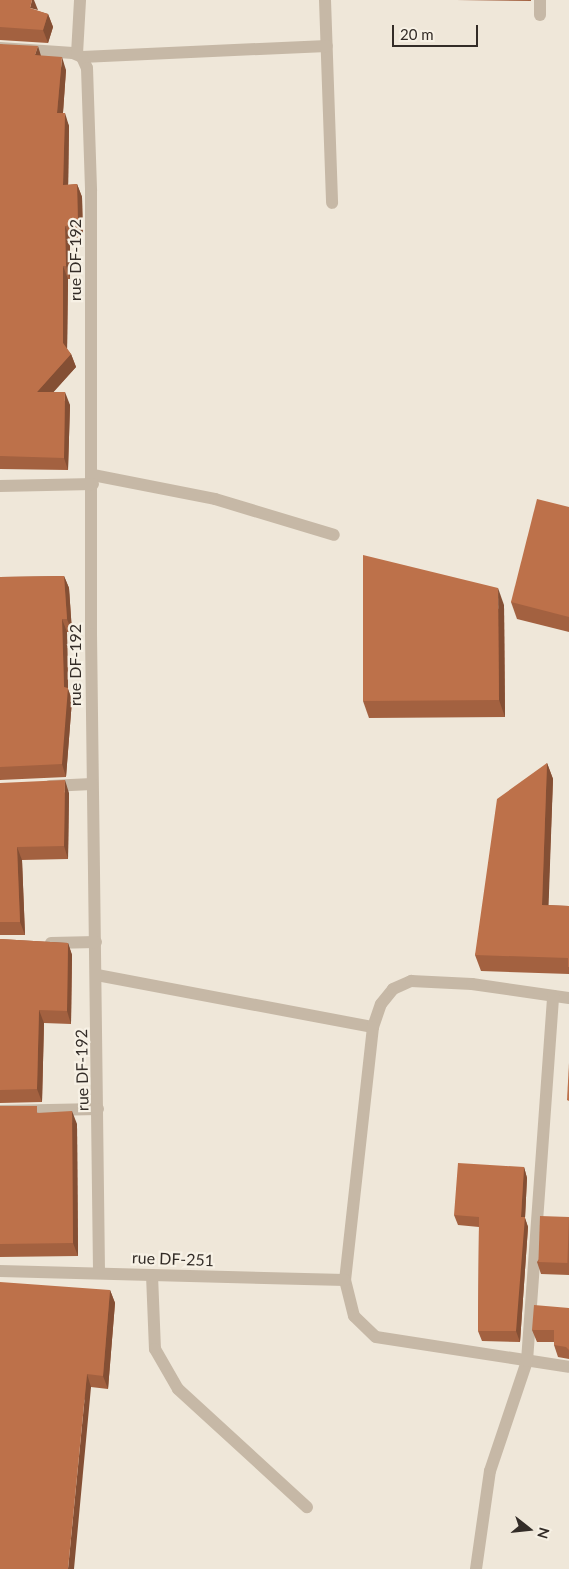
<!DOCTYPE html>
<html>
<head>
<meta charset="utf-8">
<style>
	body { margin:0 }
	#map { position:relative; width:569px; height:1569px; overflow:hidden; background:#efe7d9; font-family:Lato,sans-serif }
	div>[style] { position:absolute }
	.lane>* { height:12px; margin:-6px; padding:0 6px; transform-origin:6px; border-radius:6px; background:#c6b8a6 }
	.street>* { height:12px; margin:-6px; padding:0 6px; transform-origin:6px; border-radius:6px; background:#c6b8a6 }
	.wall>* { inset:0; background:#a36140 }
	.shaded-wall>* { inset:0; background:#844f34 }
	.building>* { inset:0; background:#bd714a; transform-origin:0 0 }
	span { translate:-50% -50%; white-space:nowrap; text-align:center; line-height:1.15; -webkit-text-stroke:4.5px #f7f1e5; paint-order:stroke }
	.street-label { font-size:16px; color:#332c27 }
	.north { position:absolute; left:504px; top:1504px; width:50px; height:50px; -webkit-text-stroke:4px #f7f1e5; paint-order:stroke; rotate:106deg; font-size:14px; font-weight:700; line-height:20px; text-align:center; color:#332c27 }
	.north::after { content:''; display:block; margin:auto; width:18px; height:22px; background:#332c27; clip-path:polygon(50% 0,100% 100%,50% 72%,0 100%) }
	.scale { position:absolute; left:392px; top:25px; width:86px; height:22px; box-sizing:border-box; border:2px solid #332c27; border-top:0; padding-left:6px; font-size:15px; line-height:18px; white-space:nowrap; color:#332c27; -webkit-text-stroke:4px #f7f1e5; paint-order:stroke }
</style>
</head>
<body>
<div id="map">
	<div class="lane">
		<i style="left:325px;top:0;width:203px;rotate:88deg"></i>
		<i style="left:82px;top:57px;width:245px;rotate:-2.6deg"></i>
		<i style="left:93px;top:475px;width:124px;rotate:11.1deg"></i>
		<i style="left:215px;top:499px;width:124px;rotate:16.8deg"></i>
		<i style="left:97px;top:975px;width:281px;rotate:10.7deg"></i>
		<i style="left:373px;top:1027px;width:24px;rotate:-71deg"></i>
		<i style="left:381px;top:1004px;width:19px;rotate:-51deg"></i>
		<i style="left:393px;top:989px;width:20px;rotate:-24deg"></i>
		<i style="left:411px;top:981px;width:61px;rotate:2.8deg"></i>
		<i style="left:472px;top:984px;width:98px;rotate:8.2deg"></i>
		<i style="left:373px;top:1027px;width:255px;rotate:96.3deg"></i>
		<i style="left:345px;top:1280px;width:37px;rotate:76deg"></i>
		<i style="left:354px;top:1316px;width:30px;rotate:44deg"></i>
		<i style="left:376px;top:1337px;width:195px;rotate:8.8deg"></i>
		<i style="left:152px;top:1275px;width:74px;rotate:87.7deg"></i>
		<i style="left:155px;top:1349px;width:46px;rotate:60.1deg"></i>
		<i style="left:178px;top:1389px;width:175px;rotate:42.5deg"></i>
		<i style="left:476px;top:1569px;width:99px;rotate:-81.9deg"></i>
		<i style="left:490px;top:1471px;width:116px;rotate:-71.4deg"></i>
		<i style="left:527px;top:1361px;width:366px;rotate:-85.9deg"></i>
	</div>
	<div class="street">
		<i style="left:540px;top:15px;width:15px;rotate:-90deg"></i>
		<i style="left:0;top:48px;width:73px;rotate:3.9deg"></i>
		<i style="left:73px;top:53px;width:10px;rotate:24deg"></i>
		<i style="left:82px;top:57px;width:12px;rotate:66deg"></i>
		<i style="left:87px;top:68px;width:123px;rotate:88.1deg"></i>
		<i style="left:91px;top:191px;width:443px;rotate:90deg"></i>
		<i style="left:91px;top:634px;width:639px;rotate:89.28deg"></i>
		<i style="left:77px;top:54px;width:54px;rotate:-86.8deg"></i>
		<i style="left:0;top:486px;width:93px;rotate:-1.2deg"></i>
		<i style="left:50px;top:786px;width:42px;rotate:-2.7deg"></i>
		<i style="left:51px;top:943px;width:45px;rotate:-1.3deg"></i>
		<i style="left:0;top:1111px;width:98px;rotate:-1.2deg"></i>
		<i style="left:0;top:1271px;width:345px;rotate:1.5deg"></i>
	</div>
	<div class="wall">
		<i style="clip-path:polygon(0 0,48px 14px,53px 27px,48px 43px,0 40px)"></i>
		<i style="clip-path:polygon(456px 0,531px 0,531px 1px)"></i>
		<i style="clip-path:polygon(0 44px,41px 56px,66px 70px,63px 113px,69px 126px,68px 185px,77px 184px,82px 197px,83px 238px,70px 238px,70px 279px,68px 279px,67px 349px,71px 354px,76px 367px,53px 392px,70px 405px,68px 470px,0 469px)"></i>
		<i style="clip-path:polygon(569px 507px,569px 632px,517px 619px,511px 602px)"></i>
		<i style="clip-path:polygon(64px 576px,69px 588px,72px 632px,67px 632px,68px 689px,72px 700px,66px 777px,0 780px,0 577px)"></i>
		<i style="clip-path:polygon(504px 605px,505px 717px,369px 718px,363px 701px)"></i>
		<i style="clip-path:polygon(547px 763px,553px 779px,548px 905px,569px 906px,569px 974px,481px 971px,475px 955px)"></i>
		<i style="clip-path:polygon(0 783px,69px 793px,68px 859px,22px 860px,25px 935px,0 935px)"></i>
		<i style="clip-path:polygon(0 939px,68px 943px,72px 955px,71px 1024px,44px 1023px,42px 1102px,0 1103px)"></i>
		<i style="clip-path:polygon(0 1106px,39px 1113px,77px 1124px,78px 1256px,0 1257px)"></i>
		<i style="clip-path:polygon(524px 1167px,527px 1178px,525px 1218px,528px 1227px,520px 1342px,482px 1341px,478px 1331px,479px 1227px,458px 1225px,454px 1215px)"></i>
		<i style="clip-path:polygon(569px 1217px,569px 1275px,541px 1274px,537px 1262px)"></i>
		<i style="clip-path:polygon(110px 1290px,115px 1303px,108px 1389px,91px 1387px,0 1569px)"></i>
		<i style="clip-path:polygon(569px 1308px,569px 1359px,558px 1357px,554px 1345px,554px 1342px,537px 1342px,532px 1330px)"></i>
	</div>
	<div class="shaded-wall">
		<i style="clip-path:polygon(32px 0,34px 0,38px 10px,30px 8px)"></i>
		<i style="clip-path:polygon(48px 14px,53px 27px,48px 43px,43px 30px)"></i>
		<i style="clip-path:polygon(38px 46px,42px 59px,35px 55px)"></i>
		<i style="clip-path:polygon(62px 57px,66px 70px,62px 126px,57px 113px)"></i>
		<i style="clip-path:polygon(65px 113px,69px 126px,68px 198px,63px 185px)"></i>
		<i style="clip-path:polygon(77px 184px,82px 197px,83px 238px,78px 225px)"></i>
		<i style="clip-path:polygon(65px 226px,70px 238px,70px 279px,66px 266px)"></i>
		<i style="clip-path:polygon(63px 266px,68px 279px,67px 356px,63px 343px)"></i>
		<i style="clip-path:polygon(71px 354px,76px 367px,42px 405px,37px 392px)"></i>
		<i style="clip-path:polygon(65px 392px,70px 405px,68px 470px,64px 458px)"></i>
		<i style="clip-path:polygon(64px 576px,69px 588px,72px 632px,67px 619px)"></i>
		<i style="clip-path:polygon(498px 588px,504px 605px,505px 717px,499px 700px)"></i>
		<i style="clip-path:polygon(62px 619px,67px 632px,68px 689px,72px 700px,66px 777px,62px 764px,64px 687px)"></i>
		<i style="clip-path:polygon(547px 763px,553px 779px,548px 921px,542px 905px)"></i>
		<i style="clip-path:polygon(65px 780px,69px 793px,68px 859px,64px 846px)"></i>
		<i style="clip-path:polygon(17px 847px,22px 860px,25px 935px,20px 922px)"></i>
		<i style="clip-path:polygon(68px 943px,72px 955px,71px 1024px,67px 1011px)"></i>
		<i style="clip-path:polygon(39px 1010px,44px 1023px,42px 1102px,37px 1089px)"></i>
		<i style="clip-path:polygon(72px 1111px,77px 1124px,78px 1256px,73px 1243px)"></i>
		<i style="clip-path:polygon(524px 1167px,527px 1178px,525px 1218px,528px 1227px,520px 1342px,516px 1331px,521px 1217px)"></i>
		<i style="clip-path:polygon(110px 1290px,115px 1303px,108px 1389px,103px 1376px)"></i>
		<i style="clip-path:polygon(87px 1374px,91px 1387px,74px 1569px,68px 1569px)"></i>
	</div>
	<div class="building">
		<i style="clip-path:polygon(0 0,32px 0,30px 8px,48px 14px,43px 30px,0 27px)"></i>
		<i style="clip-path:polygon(0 44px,38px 46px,35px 55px,62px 57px,57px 113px,65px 113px,63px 185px,77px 184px,78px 225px,65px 226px,66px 266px,63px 266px,63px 343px,71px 354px,37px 392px,65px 392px,64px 458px,0 456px)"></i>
		<i style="clip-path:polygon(537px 499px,569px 507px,569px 617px,511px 602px)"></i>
		<i style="clip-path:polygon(363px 555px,498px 588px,499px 700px,363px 701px)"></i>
		<i style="clip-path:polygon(64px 576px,67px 619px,62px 619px,64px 687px,68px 688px,62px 764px,0 767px,0 577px)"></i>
		<i style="clip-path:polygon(547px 763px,542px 905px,569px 906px,569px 967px,568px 967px,568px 958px,475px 955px,497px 799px)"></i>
		<i style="clip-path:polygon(65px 780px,64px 846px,17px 847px,20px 922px,0 922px,0 783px)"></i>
		<i style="clip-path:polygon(0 939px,68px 943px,67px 1011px,39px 1010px,37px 1089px,0 1090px)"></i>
		<i style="clip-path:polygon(569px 1063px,569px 1101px,567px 1100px)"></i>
		<i style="clip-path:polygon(0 1106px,37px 1106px,37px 1113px,72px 1111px,73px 1243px,0 1244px)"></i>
		<i style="clip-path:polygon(458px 1163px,524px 1167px,521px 1217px,525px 1217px,516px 1331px,478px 1331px,479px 1217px,454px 1215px)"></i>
		<i style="left:540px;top:1216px;width:29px;height:46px;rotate:2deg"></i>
		<i style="clip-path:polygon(0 1282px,110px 1290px,103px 1376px,87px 1374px,68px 1569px,0 1569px)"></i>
		<i style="clip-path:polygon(534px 1305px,569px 1308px,569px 1350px,566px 1347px,554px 1345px,554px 1330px,532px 1330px)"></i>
	</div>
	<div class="street-label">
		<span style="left:75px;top:260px;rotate:-90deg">rue DF-192</span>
		<span style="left:75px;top:665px;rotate:-90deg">rue DF-192</span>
		<span style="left:82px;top:1070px;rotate:-91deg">rue DF-192</span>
		<span style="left:173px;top:1259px;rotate:2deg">rue DF-251</span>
	</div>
	<div class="north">N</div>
	<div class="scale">20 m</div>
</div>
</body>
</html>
